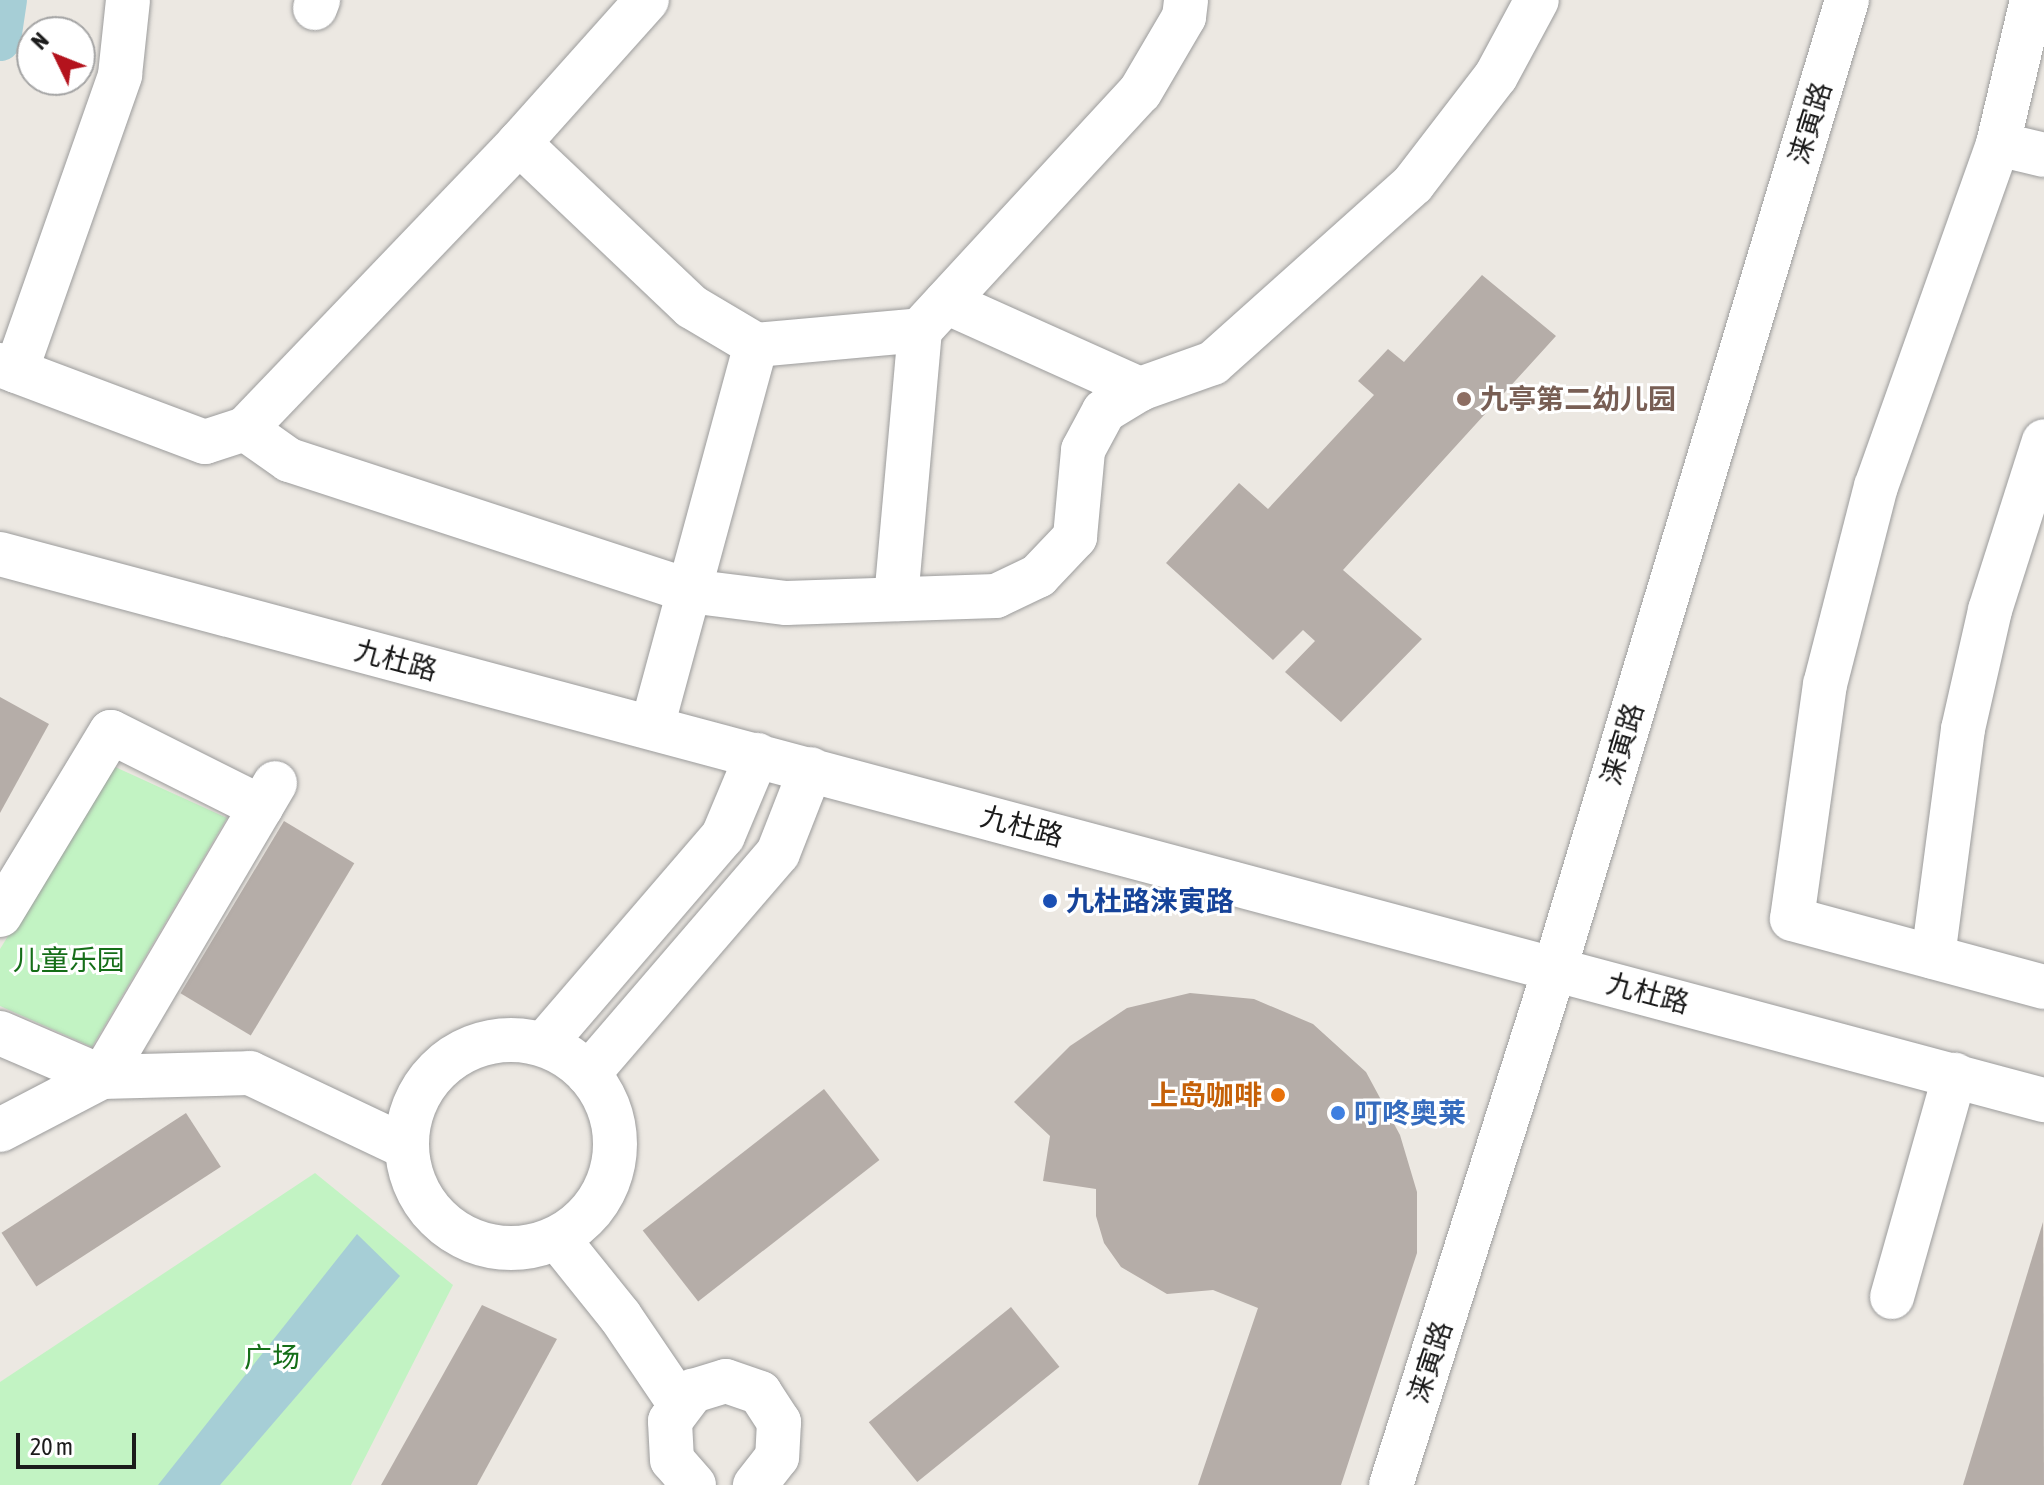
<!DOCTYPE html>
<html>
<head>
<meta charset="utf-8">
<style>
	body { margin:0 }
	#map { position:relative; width:2044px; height:1485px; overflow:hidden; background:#ece8e2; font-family:"Asap Condensed","Noto Sans SC",sans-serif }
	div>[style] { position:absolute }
	.park>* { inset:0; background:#c2f3c3 }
	.water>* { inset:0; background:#a6ced6 }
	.canal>* { height:42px; margin:-21px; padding:0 21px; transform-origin:21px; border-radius:21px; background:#a6ced6 }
	.building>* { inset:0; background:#b5ada8; transform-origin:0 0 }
	.roads { filter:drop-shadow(0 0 2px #9c9c9c) drop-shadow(0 0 2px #9c9c9c) }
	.minor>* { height:44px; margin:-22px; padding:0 22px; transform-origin:22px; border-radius:22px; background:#fff }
	.minor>.ring { margin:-22px; padding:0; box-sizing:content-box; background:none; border:44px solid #fff; border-radius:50% }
	.dots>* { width:22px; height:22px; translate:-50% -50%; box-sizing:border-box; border:4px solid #fff; border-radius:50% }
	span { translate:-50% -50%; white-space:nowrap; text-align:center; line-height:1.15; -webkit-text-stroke:6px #fff; paint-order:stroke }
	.street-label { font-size:28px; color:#1b1b1b }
	.education-label { font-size:28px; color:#785e54; font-weight:700 }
	.left { translate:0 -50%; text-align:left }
	.transit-label { font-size:28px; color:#164399; font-weight:700 }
	.park-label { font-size:28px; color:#156e18 }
	.food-label { font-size:28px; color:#c56008; font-weight:700 }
	.right { translate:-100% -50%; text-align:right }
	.shop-label { font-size:28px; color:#366cbe; font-weight:700 }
	.north { position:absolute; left:16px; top:16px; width:80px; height:80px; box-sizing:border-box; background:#fff; border:2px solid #a4a4a4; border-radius:50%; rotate:313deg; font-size:22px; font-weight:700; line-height:32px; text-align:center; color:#1b1b1b }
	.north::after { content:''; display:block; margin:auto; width:28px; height:36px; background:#b4131d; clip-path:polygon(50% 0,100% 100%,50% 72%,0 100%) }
	.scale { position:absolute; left:16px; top:1433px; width:120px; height:36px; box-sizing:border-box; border:4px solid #1b1b1b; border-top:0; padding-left:10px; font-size:24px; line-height:28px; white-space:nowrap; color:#1b1b1b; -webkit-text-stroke:6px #fff; paint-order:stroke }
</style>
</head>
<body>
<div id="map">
	<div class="park">
		<i style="clip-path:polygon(113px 766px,227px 818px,92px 1047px,0 1006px,0 949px)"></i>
		<i style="clip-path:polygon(315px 1173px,453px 1285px,351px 1485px,0 1485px,0 1382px)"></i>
	</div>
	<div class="water">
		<i style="clip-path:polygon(357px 1234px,400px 1276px,220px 1485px,158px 1485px)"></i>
	</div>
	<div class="canal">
		<i style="left:0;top:40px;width:40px;rotate:-81.5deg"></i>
	</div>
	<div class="building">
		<i style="clip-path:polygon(1482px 275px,1556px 336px,1343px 570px,1422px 639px,1341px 722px,1285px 672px,1315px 641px,1303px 630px,1273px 660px,1166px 563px,1239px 483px,1268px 509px,1374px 395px,1358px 381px,1388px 349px,1404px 362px)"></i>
		<i style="clip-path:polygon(0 697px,49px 724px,0 813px)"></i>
		<i style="left:284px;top:821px;width:82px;height:201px;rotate:31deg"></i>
		<i style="clip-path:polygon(1190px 993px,1254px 999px,1313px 1024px,1366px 1072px,1400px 1135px,1417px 1192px,1417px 1253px,1341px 1485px,1198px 1485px,1258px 1308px,1213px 1290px,1167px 1294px,1121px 1267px,1104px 1243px,1096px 1216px,1096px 1189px,1043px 1181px,1050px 1136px,1014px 1102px,1070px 1046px,1127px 1008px)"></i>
		<i style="left:824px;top:1089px;width:90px;height:230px;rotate:52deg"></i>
		<i style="left:186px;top:1113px;width:64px;height:220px;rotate:57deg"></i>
		<i style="clip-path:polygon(2043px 1222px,2044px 1485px,1963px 1485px)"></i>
		<i style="clip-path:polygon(482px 1305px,557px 1339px,477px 1485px,381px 1485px)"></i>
		<i style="left:1011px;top:1307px;width:77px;height:183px;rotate:51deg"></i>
	</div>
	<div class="roads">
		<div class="minor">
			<i style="left:2032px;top:0;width:148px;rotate:103.3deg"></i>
			<i style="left:1998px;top:144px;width:363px;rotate:109.6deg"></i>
			<i style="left:1876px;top:486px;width:204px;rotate:104.4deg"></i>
			<i style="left:1825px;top:684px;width:237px;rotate:98deg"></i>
			<i style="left:1792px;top:919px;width:261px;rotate:15.1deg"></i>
			<i style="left:315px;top:8px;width:9px;rotate:-69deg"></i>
			<i style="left:519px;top:143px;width:238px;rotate:43.5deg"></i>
			<i style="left:692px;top:307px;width:74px;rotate:30.7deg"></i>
			<i style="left:756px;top:345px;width:165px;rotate:-5.2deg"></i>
			<i style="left:920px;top:330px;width:324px;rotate:-47.3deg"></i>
			<i style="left:1140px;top:92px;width:87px;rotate:-59.6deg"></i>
			<i style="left:1184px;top:17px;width:17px;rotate:-83deg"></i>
			<i style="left:1998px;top:144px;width:47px;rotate:13.4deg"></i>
			<i style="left:946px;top:302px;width:213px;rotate:24.2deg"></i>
			<i style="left:0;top:365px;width:219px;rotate:20.6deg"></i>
			<i style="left:205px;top:442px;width:42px;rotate:-18deg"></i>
			<i style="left:245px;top:429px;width:54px;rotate:35.2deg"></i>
			<i style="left:289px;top:460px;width:421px;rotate:18.1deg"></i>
			<i style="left:689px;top:591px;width:98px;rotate:7.1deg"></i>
			<i style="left:786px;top:603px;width:210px;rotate:-1.9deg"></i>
			<i style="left:996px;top:596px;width:47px;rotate:-25.5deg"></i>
			<i style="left:1038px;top:576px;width:54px;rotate:-46.5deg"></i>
			<i style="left:1075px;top:537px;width:87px;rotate:-84.7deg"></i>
			<i style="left:1083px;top:450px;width:44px;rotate:-61.7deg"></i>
			<i style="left:1104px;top:411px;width:42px;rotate:-31.4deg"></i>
			<i style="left:1140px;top:389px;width:77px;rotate:-19.6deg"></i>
			<i style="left:1213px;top:363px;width:268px;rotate:-41.8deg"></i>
			<i style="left:1413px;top:184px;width:136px;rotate:-52.5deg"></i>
			<i style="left:1496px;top:76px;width:86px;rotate:-61.7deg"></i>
			<i style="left:16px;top:371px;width:314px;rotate:-70.6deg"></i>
			<i style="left:120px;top:75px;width:75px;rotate:-83.9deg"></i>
			<i style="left:245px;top:429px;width:396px;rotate:-46.2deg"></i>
			<i style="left:519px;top:143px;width:192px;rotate:-48.2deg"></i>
			<i style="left:0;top:554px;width:2116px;rotate:14.96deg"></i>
			<i style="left:896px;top:599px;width:270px;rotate:-84.9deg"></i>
			<i style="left:652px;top:727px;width:396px;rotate:-74.8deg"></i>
			<i style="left:0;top:915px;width:214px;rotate:-58.8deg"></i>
			<i style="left:111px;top:732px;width:168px;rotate:26.6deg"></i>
			<i style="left:1933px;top:957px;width:230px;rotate:-82.5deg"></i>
			<i style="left:1963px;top:729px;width:122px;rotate:-77.2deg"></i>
			<i style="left:1990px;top:610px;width:177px;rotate:-72.3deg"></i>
			<i style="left:0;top:1033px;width:111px;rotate:23.3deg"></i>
			<i style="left:102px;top:1077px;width:148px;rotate:-1.5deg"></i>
			<i style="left:250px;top:1073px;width:173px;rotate:25.4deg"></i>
			<i class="ring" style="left:407px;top:1040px;width:164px;height:164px"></i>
			<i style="left:544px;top:1044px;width:274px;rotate:-49.3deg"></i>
			<i style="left:723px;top:836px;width:88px;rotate:-67.2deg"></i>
			<i style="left:588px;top:1074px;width:291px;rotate:-49.3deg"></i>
			<i style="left:778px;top:853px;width:90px;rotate:-68.6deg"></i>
			<i style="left:0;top:1130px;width:115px;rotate:-27.5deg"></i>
			<i style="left:102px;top:1077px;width:341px;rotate:-59.5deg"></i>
			<i style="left:558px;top:1239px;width:99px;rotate:51.2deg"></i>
			<i style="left:620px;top:1316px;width:105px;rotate:55.9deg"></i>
			<i style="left:1892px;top:1297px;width:231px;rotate:-74.2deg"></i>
			<i style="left:694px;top:1485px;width:33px;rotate:-131deg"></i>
			<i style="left:672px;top:1460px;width:39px;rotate:-93deg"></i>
			<i style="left:670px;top:1421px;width:38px;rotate:-53deg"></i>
			<i style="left:693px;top:1391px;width:34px;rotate:-17deg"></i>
			<i style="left:726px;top:1381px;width:36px;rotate:19deg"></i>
			<i style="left:760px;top:1393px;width:35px;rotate:57deg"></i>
			<i style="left:779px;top:1422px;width:35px;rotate:93deg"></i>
			<i style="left:777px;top:1457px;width:36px;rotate:128deg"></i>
			<i style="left:1391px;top:1485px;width:542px;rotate:-72.4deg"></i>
			<i style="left:1555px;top:968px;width:1011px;rotate:-73.21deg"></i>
		</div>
	</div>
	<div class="dots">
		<i style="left:1464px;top:399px;background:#8d6e63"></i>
		<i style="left:1050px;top:901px;background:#1a4fb4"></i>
		<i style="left:1278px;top:1095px;background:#e8710a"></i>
		<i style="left:1338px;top:1113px;background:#3f7fe0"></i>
	</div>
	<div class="street-label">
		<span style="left:1810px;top:123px;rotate:-73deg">涞寅路</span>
		<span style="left:396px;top:660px;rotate:15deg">九杜路</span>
		<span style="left:1622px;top:744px;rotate:-73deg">涞寅路</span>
		<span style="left:1022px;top:826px;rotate:15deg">九杜路</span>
		<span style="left:1648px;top:993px;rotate:15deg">九杜路</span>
		<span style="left:1430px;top:1362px;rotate:-72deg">涞寅路</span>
	</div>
	<div class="education-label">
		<span class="left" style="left:1480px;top:399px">九亭第二幼儿园</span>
	</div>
	<div class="transit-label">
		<span class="left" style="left:1066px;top:901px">九杜路涞寅路</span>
	</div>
	<div class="park-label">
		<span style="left:69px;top:960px">儿童乐园</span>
		<span style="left:272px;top:1357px">广场</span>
	</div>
	<div class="food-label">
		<span class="right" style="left:1262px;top:1095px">上岛咖啡</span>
	</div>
	<div class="shop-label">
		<span class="left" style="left:1354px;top:1113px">叮咚奥莱</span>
	</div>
	<div class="north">N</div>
	<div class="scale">20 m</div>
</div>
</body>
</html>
